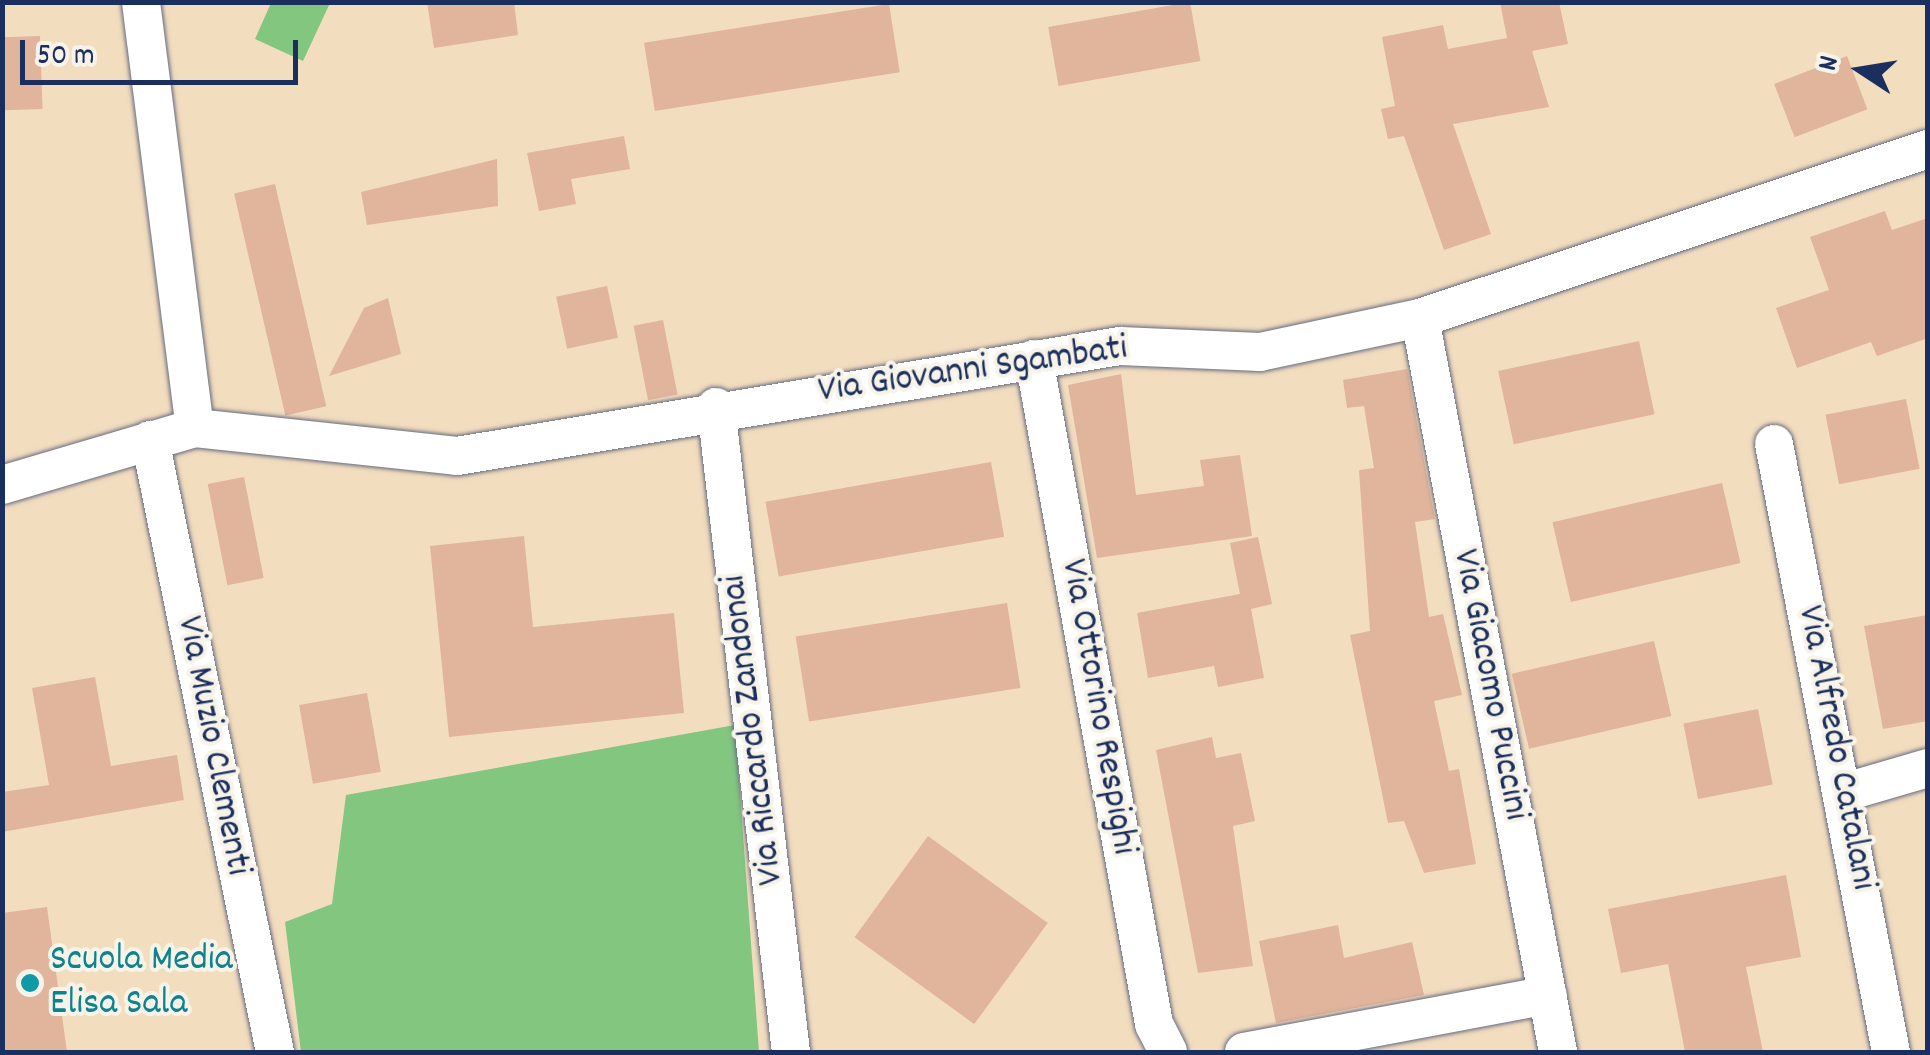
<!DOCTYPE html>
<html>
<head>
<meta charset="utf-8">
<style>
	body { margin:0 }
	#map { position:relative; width:1930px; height:1055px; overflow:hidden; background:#f3ddbf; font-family:Dekko,sans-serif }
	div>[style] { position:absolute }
	.green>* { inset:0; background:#82c680 }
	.building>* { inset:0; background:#e1b49c; transform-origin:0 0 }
	.roads { filter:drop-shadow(0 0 2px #676c80) drop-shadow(0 0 2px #676c80) }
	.street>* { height:38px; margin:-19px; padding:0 19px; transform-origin:19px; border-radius:19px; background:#fff }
	.dots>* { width:28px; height:28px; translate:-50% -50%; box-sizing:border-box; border:5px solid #f7f3e8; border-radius:50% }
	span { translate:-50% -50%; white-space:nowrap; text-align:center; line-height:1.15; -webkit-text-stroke:8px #f7f3e8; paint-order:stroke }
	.street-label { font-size:38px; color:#1b2f5e }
	.culture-label { font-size:38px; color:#0d838f }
	.left { translate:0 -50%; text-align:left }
	.frame { position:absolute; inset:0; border:5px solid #1b2f5e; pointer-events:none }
	.north { position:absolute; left:1810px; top:20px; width:100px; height:100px; -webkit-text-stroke:8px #f7f3e8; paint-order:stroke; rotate:282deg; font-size:28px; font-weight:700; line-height:40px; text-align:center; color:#1b2f5e }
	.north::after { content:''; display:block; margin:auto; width:35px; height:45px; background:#1b2f5e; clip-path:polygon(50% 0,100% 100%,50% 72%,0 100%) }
	.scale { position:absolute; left:20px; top:40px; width:278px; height:45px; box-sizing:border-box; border:5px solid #1b2f5e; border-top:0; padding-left:12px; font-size:30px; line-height:35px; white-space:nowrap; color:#1b2f5e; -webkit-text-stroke:8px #f7f3e8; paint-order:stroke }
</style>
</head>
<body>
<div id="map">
	<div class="green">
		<i style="clip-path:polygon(271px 3px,330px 3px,303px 61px,255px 39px)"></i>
		<i style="clip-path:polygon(735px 725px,759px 1052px,301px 1052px,285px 922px,332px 904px,346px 795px)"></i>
	</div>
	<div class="building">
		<i style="clip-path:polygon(427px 2px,514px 2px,518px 35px,434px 48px)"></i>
		<i style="left:1190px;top:2px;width:60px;height:144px;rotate:80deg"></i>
		<i style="clip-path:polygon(1500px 2px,1559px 2px,1568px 44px,1532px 51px,1549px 107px,1453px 124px,1491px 234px,1444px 250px,1404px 136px,1388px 139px,1381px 109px,1395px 106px,1382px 37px,1443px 25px,1448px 49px,1507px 38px)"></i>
		<i style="left:889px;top:4px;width:69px;height:248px;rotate:81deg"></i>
		<i style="left:40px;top:36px;width:73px;height:38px;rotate:88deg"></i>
		<i style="left:1847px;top:56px;width:57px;height:78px;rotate:69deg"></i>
		<i style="clip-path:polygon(624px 136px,630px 169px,571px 179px,576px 204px,539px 211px,527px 153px)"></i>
		<i style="clip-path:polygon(497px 159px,498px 206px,367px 225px,361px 192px)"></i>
		<i style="left:275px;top:184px;width:228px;height:42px;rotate:77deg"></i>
		<i style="clip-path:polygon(1885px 211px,1892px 230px,1928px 218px,1928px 338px,1877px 356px,1871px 342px,1797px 368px,1776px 308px,1829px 290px,1810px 237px)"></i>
		<i style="left:607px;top:286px;width:53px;height:52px;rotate:78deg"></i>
		<i style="clip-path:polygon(388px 298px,401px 354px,329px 376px,364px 308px)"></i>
		<i style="left:663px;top:320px;width:76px;height:30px;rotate:79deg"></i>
		<i style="left:1639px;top:341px;width:75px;height:144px;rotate:78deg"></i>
		<i style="clip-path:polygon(1407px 369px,1435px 519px,1415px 522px,1429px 617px,1443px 614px,1462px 695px,1434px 701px,1449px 771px,1459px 769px,1476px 864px,1424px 873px,1404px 821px,1388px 823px,1350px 635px,1370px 631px,1359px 470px,1374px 468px,1364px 406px,1347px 408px,1343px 380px)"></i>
		<i style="clip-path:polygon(1121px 374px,1136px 495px,1204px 486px,1200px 460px,1240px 455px,1252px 536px,1097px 558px,1068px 385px)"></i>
		<i style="left:1906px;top:399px;width:71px;height:82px;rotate:79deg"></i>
		<i style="left:991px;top:462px;width:76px;height:229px;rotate:80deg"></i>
		<i style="left:244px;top:477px;width:103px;height:37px;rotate:79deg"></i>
		<i style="left:1722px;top:483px;width:82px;height:174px;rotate:77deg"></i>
		<i style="clip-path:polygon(524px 536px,533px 627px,674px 613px,684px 713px,449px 737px,430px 546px)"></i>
		<i style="clip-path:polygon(1258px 537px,1272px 604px,1251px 609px,1264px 678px,1218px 687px,1214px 666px,1148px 678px,1137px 613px,1240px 594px,1230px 543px)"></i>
		<i style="left:1007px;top:603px;width:86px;height:214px;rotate:81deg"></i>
		<i style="clip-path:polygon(1928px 615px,1928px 721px,1883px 729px,1864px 626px)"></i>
		<i style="left:1654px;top:641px;width:77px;height:146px;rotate:77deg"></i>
		<i style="clip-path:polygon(95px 677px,111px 766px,177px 755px,184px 800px,2px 832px,2px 792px,49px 785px,32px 688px)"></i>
		<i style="left:367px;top:693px;width:80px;height:69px;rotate:80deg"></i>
		<i style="left:1758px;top:709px;width:77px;height:76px;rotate:79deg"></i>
		<i style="clip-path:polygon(1212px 737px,1216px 758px,1241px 753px,1255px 821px,1233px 826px,1253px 966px,1198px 973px,1156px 750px)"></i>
		<i style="left:928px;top:836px;width:148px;height:125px;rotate:36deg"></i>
		<i style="clip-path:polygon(1786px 875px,1801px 957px,1746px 967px,1763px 1052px,1685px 1052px,1668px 964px,1621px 973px,1608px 909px)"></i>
		<i style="clip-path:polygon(47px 907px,67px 1052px,2px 1052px,2px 913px)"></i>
		<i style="clip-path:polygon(1338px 925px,1344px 958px,1412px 942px,1424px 995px,1276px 1023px,1259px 941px)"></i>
	</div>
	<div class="roads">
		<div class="street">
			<i style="left:141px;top:2px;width:429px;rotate:82.8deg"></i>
			<i style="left:1420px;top:318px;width:747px;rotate:79.35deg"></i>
			<i style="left:1034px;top:359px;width:676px;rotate:79.77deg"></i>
			<i style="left:1154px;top:1024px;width:31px;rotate:63deg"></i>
			<i style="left:716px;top:407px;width:649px;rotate:83.37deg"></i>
			<i style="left:150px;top:440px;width:625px;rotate:78.46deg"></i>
			<i style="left:1774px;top:444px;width:619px;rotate:79.11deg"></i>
			<i style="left:2px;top:485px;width:201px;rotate:-16.5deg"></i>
			<i style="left:195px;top:428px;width:263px;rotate:6.1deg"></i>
			<i style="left:457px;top:456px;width:672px;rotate:-9.42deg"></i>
			<i style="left:1120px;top:346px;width:140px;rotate:2.5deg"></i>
			<i style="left:1260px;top:352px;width:164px;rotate:-12deg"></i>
			<i style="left:1420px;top:318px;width:535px;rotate:-18.4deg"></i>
			<i style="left:1846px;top:792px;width:85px;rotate:-16.3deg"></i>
			<i style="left:1244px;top:1052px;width:309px;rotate:-10.6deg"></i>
		</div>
	</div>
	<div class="dots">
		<i style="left:30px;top:983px;background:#0f9aa8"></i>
	</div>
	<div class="street-label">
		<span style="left:973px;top:371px;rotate:-8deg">Via Giovanni Sgambati</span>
		<span style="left:1489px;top:685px;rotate:79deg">Via Giacomo Puccini</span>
		<span style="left:1097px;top:707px;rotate:80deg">Via Ottorino Respighi</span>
		<span style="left:754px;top:730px;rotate:-97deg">Via Riccardo Zandonai</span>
		<span style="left:212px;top:746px;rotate:79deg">Via Muzio Clementi</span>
		<span style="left:1835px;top:748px;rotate:79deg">Via Alfredo Catalani</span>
	</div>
	<div class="culture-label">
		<span class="left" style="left:50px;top:983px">Scuola Media<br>Elisa Sala</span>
	</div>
	<div class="frame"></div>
	<div class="north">N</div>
	<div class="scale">50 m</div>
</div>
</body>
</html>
